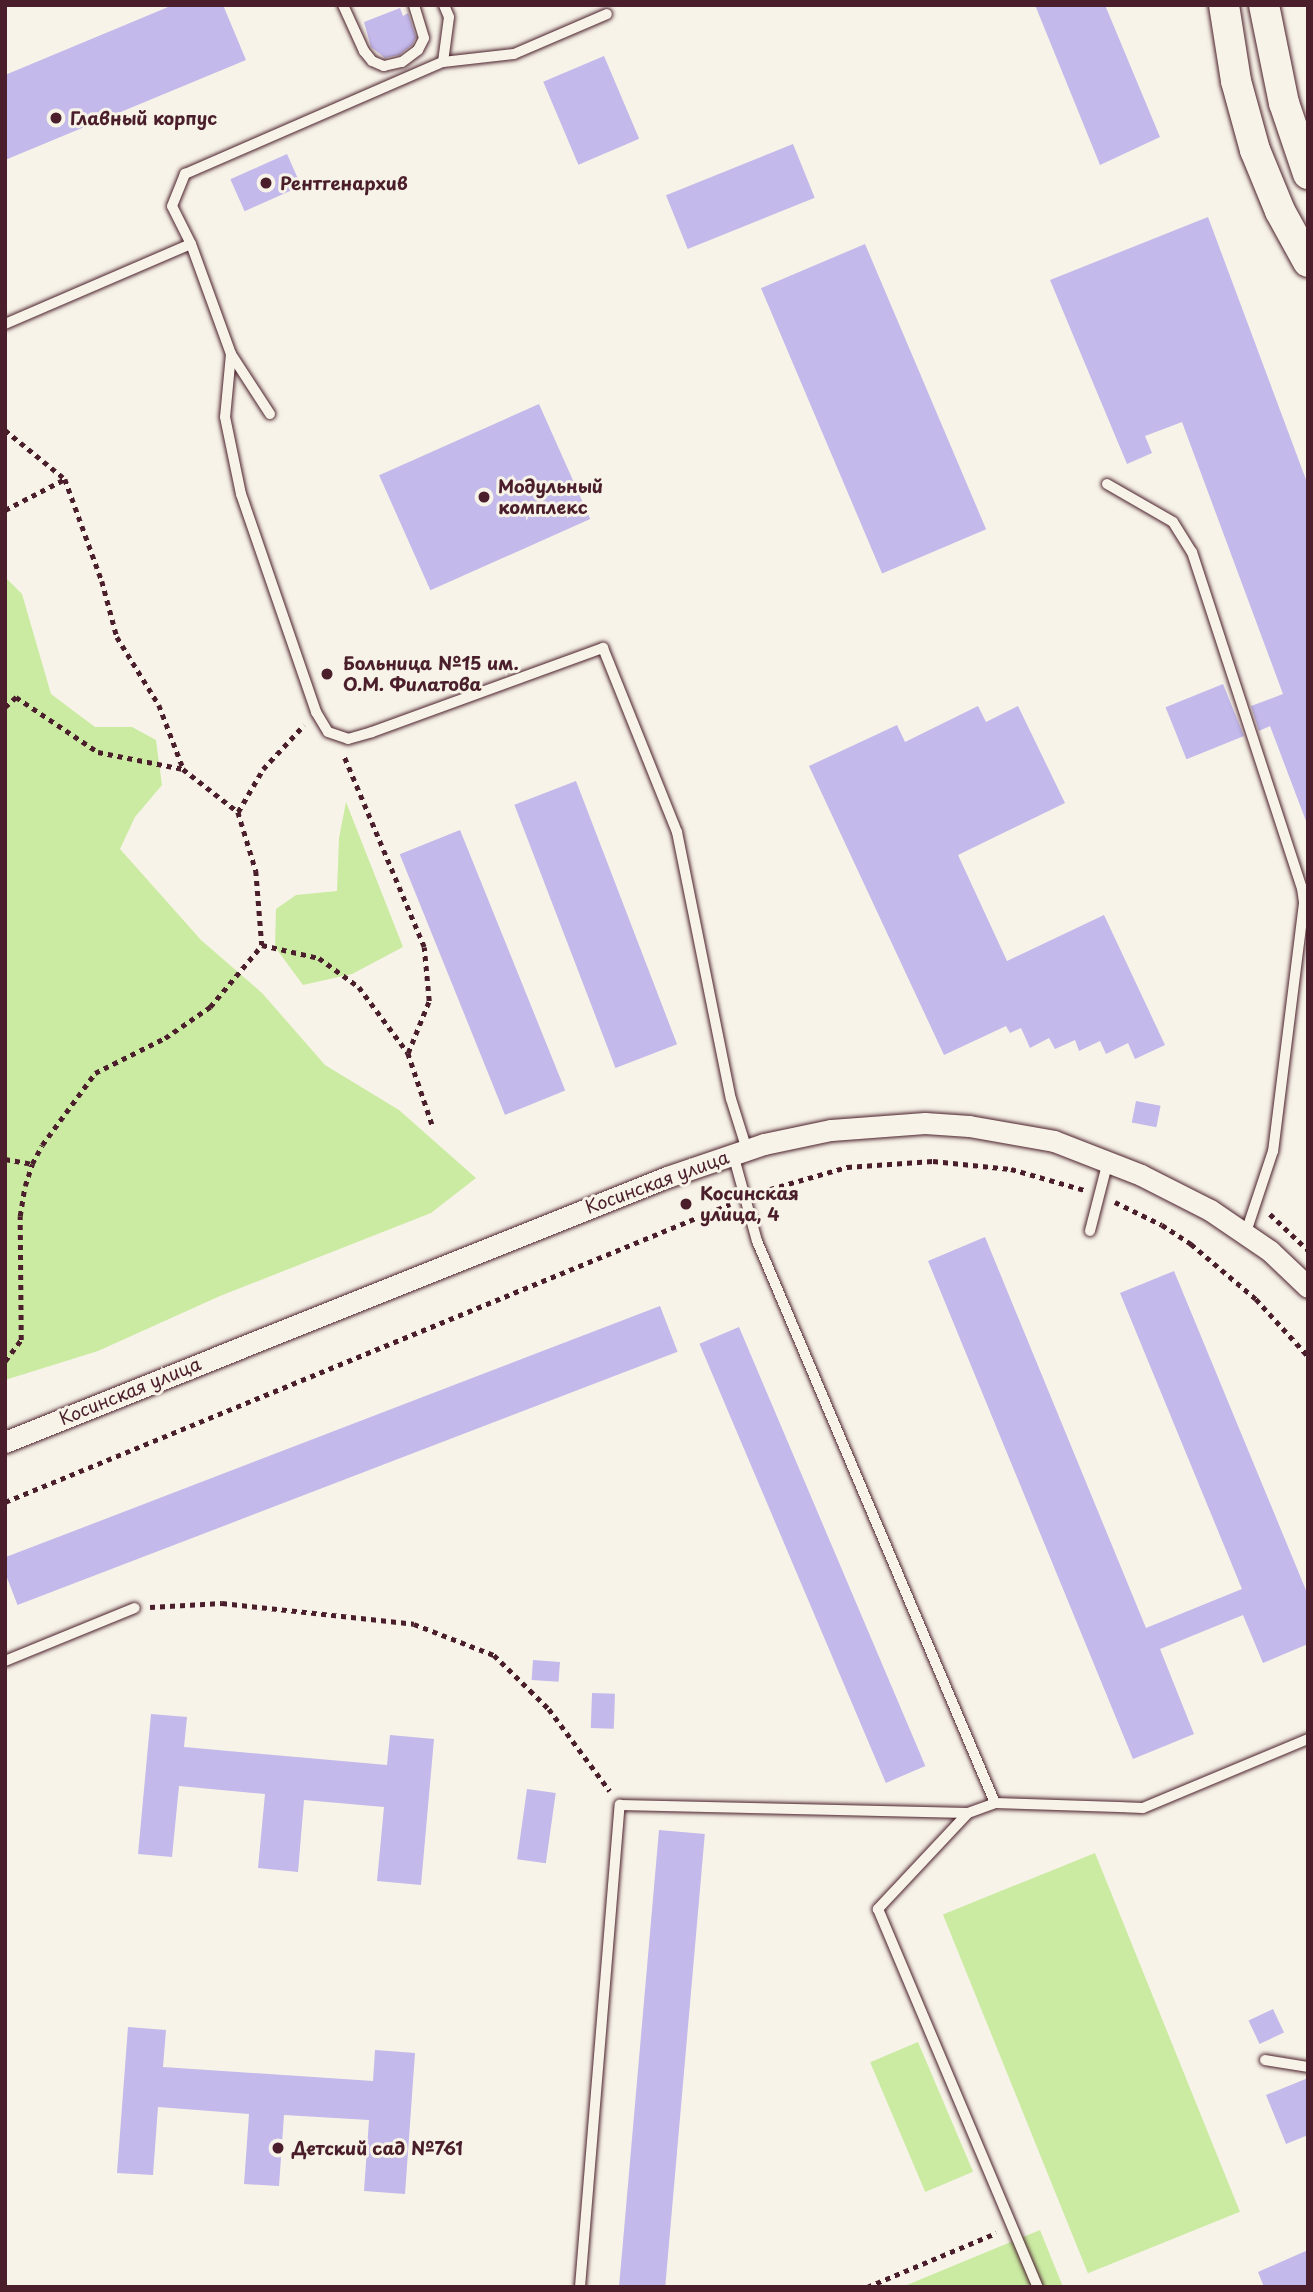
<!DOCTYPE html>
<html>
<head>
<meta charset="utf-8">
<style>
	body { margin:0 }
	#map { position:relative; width:1313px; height:2292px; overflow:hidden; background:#f7f3e8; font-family:"Playpen Sans",sans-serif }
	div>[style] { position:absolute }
	.green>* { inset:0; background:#cbeba3; transform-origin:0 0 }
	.building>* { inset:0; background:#c3b9eb; transform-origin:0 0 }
	.path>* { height:4.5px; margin-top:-2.25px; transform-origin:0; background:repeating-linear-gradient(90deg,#4a1f2b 0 5px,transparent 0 10px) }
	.roads { filter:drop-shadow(0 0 2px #4a1f2b) drop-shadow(0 0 2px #4a1f2b) }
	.service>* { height:10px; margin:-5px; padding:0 5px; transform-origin:5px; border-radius:5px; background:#f7f3e8 }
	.minor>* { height:21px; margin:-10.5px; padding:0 10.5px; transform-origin:10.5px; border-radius:10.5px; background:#f7f3e8 }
	.secondary>* { height:30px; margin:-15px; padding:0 15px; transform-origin:15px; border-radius:15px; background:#f7f3e8 }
	.dots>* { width:19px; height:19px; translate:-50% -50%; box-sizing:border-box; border:4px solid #f7f3e8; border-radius:50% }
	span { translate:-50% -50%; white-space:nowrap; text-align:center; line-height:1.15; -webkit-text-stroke:6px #f7f3e8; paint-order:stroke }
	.poi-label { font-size:18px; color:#4a1f2b; font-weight:700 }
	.left { translate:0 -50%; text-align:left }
	.street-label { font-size:18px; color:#4a1f2b }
	.frame { position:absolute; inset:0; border:7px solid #4a1f2b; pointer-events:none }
</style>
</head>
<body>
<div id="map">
	<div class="green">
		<i style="clip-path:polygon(5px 577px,22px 594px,51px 694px,95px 727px,132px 727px,156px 740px,162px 785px,135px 817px,120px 849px,201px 940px,262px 993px,325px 1065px,399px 1110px,476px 1178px,431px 1213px,220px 1296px,98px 1351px,5px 1380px)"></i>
		<i style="clip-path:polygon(346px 802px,403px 947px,352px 974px,303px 985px,275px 947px,276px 909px,296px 895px,337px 891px,339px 838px)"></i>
		<i style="left:1095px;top:1853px;width:387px;height:164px;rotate:68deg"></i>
		<i style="left:918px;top:2042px;width:141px;height:52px;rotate:67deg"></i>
		<i style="clip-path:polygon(1040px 2230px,1063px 2287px,902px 2287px)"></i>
	</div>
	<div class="building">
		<i style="clip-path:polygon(173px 5px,223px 5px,246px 60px,5px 160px,5px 75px)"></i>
		<i style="clip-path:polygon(1035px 5px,1105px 5px,1160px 137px,1100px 165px)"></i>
		<i style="clip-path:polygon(400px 8px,403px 16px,408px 13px,416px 37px,412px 45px,399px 55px,385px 58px,371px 47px,364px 22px)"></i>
		<i style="left:604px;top:56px;width:90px;height:66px;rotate:67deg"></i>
		<i style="left:793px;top:144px;width:58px;height:137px;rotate:68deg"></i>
		<i style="left:287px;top:154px;width:35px;height:62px;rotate:66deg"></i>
		<i style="clip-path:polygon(1208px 217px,1308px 485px,1306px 821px,1270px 726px,1259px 731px,1251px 706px,1283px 694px,1182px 422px,1145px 436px,1152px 453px,1127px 464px,1050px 280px)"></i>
		<i style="left:865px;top:244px;width:310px;height:113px;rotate:67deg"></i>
		<i style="left:539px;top:404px;width:126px;height:175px;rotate:66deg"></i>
		<i style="left:1223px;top:684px;width:56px;height:62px;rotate:68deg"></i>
		<i style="clip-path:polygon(978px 706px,986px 722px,1018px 706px,1065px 803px,958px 855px,1007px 961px,1104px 915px,1165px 1045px,1135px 1059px,1128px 1043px,1106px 1054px,1100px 1041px,1079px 1051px,1075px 1040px,1055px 1049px,1049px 1038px,1030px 1048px,1021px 1028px,1010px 1033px,1006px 1026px,944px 1055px,809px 766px,897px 725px,905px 742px)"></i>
		<i style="left:576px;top:781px;width:282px;height:66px;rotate:69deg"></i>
		<i style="left:460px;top:830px;width:281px;height:65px;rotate:68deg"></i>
		<i style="left:1136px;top:1101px;width:25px;height:22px;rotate:11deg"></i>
		<i style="clip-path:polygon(985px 1237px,1146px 1628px,1242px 1589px,1120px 1293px,1174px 1271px,1308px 1595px,1308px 1644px,1263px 1663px,1243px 1615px,1160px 1649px,1194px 1734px,1133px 1759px,928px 1261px)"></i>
		<i style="left:660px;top:1306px;width:49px;height:707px;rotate:69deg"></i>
		<i style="left:739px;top:1327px;width:477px;height:43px;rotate:67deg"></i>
		<i style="left:533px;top:1660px;width:27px;height:20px;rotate:4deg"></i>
		<i style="left:592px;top:1693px;width:23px;height:35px;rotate:2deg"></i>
		<i style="clip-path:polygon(151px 1714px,187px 1717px,184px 1747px,387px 1765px,390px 1735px,434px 1739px,421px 1885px,377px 1881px,384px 1807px,304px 1800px,298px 1872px,258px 1868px,265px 1794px,179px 1786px,172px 1857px,138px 1854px)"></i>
		<i style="left:527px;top:1789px;width:29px;height:71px;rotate:8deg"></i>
		<i style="left:659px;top:1830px;width:46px;height:459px;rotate:5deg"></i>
		<i style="left:1273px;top:2009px;width:26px;height:27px;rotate:65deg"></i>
		<i style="clip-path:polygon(128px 2027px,166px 2030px,163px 2067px,373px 2081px,375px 2050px,415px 2053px,405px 2194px,364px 2191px,369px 2120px,284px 2115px,279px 2186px,244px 2184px,249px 2114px,158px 2107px,153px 2175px,117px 2173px)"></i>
		<i style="clip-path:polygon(1308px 2078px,1308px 2135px,1286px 2144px,1266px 2095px)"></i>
		<i style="clip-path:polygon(1308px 2250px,1308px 2287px,1264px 2287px,1258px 2272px)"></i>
	</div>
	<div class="path">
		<i style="left:5px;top:430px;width:77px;rotate:39.2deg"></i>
		<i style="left:65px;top:479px;width:109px;rotate:70.1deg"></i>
		<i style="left:102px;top:581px;width:58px;rotate:75deg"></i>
		<i style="left:117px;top:637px;width:80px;rotate:58.3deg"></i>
		<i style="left:159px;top:705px;width:67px;rotate:69.1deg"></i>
		<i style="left:5px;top:510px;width:68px;rotate:-27.3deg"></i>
		<i style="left:5px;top:707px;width:15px;rotate:-42deg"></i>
		<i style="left:16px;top:697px;width:99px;rotate:33.9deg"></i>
		<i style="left:98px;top:752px;width:87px;rotate:11.3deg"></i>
		<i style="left:183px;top:769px;width:70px;rotate:38deg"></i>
		<i style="left:238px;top:812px;width:50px;rotate:-59.8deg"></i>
		<i style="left:263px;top:769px;width:60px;rotate:-47deg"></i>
		<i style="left:238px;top:812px;width:62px;rotate:73deg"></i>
		<i style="left:256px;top:871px;width:74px;rotate:85.4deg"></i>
		<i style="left:262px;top:945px;width:58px;rotate:12.8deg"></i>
		<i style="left:319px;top:958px;width:49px;rotate:35.9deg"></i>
		<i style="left:359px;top:987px;width:82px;rotate:53.4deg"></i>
		<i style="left:408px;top:1053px;width:56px;rotate:-68deg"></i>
		<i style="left:429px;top:1001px;width:54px;rotate:-95.3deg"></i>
		<i style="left:424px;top:947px;width:206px;rotate:-112.8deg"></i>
		<i style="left:408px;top:1053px;width:78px;rotate:71.3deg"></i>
		<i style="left:5px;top:1159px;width:27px;rotate:10deg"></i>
		<i style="left:32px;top:1164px;width:21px;rotate:-62deg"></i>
		<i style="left:42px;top:1145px;width:89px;rotate:-53.6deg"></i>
		<i style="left:95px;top:1073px;width:78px;rotate:-26.6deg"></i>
		<i style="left:165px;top:1038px;width:55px;rotate:-34.6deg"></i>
		<i style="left:210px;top:1007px;width:81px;rotate:-50deg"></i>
		<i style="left:760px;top:1192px;width:91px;rotate:-16deg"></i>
		<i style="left:847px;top:1167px;width:86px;rotate:-4deg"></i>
		<i style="left:933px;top:1161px;width:78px;rotate:5.9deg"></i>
		<i style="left:1011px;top:1169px;width:76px;rotate:16deg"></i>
		<i style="left:1115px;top:1202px;width:52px;rotate:26.1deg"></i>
		<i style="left:1162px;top:1225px;width:35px;rotate:33deg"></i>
		<i style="left:1191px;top:1244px;width:85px;rotate:40.2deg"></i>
		<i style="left:1256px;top:1299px;width:77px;rotate:47.6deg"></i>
		<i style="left:1270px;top:1214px;width:52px;rotate:43.5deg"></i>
		<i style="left:5px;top:1361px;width:26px;rotate:-53deg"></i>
		<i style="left:21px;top:1340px;width:124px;rotate:-90.5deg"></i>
		<i style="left:20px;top:1216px;width:30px;rotate:-81deg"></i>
		<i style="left:25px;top:1186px;width:23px;rotate:-72deg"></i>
		<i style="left:5px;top:1502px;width:784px;rotate:-22.34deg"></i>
		<i style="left:150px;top:1607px;width:72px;rotate:-3.2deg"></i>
		<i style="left:222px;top:1603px;width:193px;rotate:6.2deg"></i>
		<i style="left:414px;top:1624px;width:86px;rotate:21.2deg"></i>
		<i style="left:494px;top:1655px;width:77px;rotate:44.5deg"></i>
		<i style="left:549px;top:1709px;width:102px;rotate:53.4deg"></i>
		<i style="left:867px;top:2287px;width:140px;rotate:-22.7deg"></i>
	</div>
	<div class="roads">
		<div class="service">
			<i style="left:343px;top:5px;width:51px;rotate:65.5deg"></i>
			<i style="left:364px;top:51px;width:13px;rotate:51deg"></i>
			<i style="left:372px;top:61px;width:13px;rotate:23deg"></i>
			<i style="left:384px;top:66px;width:18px;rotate:-13deg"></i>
			<i style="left:402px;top:62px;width:20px;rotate:-37deg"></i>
			<i style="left:418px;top:50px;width:13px;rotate:-63deg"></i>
			<i style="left:424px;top:38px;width:34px;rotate:-107deg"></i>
			<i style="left:443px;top:62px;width:71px;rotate:-6.4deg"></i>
			<i style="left:514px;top:54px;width:101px;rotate:-23.3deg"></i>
			<i style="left:5px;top:324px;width:202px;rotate:-23.3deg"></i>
			<i style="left:231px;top:354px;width:63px;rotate:95.4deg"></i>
			<i style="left:225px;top:417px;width:79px;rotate:78.3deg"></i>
			<i style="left:241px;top:494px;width:231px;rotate:71deg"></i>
			<i style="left:316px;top:712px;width:23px;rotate:59deg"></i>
			<i style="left:328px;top:732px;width:21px;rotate:19deg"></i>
			<i style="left:348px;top:739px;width:25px;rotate:-16deg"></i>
			<i style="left:372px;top:732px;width:246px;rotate:-20deg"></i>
			<i style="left:603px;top:648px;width:198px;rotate:68.1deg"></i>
			<i style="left:677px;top:832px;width:272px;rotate:78.6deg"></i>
			<i style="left:731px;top:1099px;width:53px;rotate:72.6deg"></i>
			<i style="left:270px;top:414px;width:72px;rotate:-123deg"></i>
			<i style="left:231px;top:354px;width:117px;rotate:-110deg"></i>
			<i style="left:191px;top:244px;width:42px;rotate:-116.6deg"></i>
			<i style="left:172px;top:206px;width:35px;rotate:-68deg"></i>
			<i style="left:185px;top:174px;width:281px;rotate:-23.5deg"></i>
			<i style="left:443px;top:62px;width:45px;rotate:-82.4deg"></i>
			<i style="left:449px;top:17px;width:13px;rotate:-113deg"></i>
			<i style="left:1107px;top:484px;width:76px;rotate:29.9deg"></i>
			<i style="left:1173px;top:522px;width:36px;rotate:58deg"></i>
			<i style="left:1192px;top:552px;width:354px;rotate:71.9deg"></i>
			<i style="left:1302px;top:888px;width:15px;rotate:82deg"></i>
			<i style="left:1304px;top:903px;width:250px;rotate:97.1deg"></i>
			<i style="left:1273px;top:1151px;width:85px;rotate:108.4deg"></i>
			<i style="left:733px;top:1154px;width:90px;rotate:74.6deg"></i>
			<i style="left:757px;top:1241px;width:610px;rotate:67.05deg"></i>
			<i style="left:1090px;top:1231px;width:72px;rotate:-75.6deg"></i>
			<i style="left:5px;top:1661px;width:140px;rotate:-22.2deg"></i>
			<i style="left:968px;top:1813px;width:132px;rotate:133.2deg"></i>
			<i style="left:878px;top:1909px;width:410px;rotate:67.1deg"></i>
			<i style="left:1265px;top:2060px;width:44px;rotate:9.2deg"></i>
			<i style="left:580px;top:2287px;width:484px;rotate:-85.3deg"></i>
			<i style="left:620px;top:1805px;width:348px;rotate:1.3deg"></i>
			<i style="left:968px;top:1813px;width:29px;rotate:-20deg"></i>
			<i style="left:995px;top:1803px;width:148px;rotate:1.9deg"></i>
			<i style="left:1143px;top:1808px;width:179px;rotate:-22.7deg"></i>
		</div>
		<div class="minor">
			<i style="left:5px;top:1442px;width:713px;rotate:-21.82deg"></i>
			<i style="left:667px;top:1177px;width:102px;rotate:-18.8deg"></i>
			<i style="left:764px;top:1144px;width:68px;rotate:-11.8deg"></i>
			<i style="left:831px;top:1130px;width:94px;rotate:-4.3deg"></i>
			<i style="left:925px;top:1123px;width:44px;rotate:3.9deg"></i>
			<i style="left:969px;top:1126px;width:86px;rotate:10deg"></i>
			<i style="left:1054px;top:1141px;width:93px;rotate:21.3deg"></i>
			<i style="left:1141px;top:1175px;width:77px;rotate:26.9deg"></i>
			<i style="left:1210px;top:1210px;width:73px;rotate:34.3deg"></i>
			<i style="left:1270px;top:1251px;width:52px;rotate:43.5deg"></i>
		</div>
		<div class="secondary">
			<i style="left:1224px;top:5px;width:77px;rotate:81deg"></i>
			<i style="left:1236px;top:81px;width:72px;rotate:74.6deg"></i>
			<i style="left:1255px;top:150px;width:66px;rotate:67.7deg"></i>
			<i style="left:1280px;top:211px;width:58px;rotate:61.2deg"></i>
			<i style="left:1264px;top:5px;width:100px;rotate:78.5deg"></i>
			<i style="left:1284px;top:103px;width:75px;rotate:71.3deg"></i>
		</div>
	</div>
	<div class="dots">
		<i style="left:56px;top:118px;background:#4a1f2b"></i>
		<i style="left:266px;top:183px;background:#4a1f2b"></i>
		<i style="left:484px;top:497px;background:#4a1f2b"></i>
		<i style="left:327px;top:674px;background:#4a1f2b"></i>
		<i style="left:686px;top:1204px;background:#4a1f2b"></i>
		<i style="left:278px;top:2148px;background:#4a1f2b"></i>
	</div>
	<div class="poi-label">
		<span class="left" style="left:70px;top:118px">Главный корпус</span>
		<span class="left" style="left:280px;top:183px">Рентгенархив</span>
		<span class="left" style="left:498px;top:497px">Модульный<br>комплекс</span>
		<span class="left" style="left:343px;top:674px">Больница №15 им.<br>О.М. Филатова</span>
		<span class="left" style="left:700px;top:1204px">Косинская<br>улица, 4</span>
		<span class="left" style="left:292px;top:2148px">Детский сад №761</span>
	</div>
	<div class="street-label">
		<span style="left:657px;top:1182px;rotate:-20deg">Косинская улица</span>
		<span style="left:130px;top:1391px;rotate:-22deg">Косинская улица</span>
	</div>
	<div class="frame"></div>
</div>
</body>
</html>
